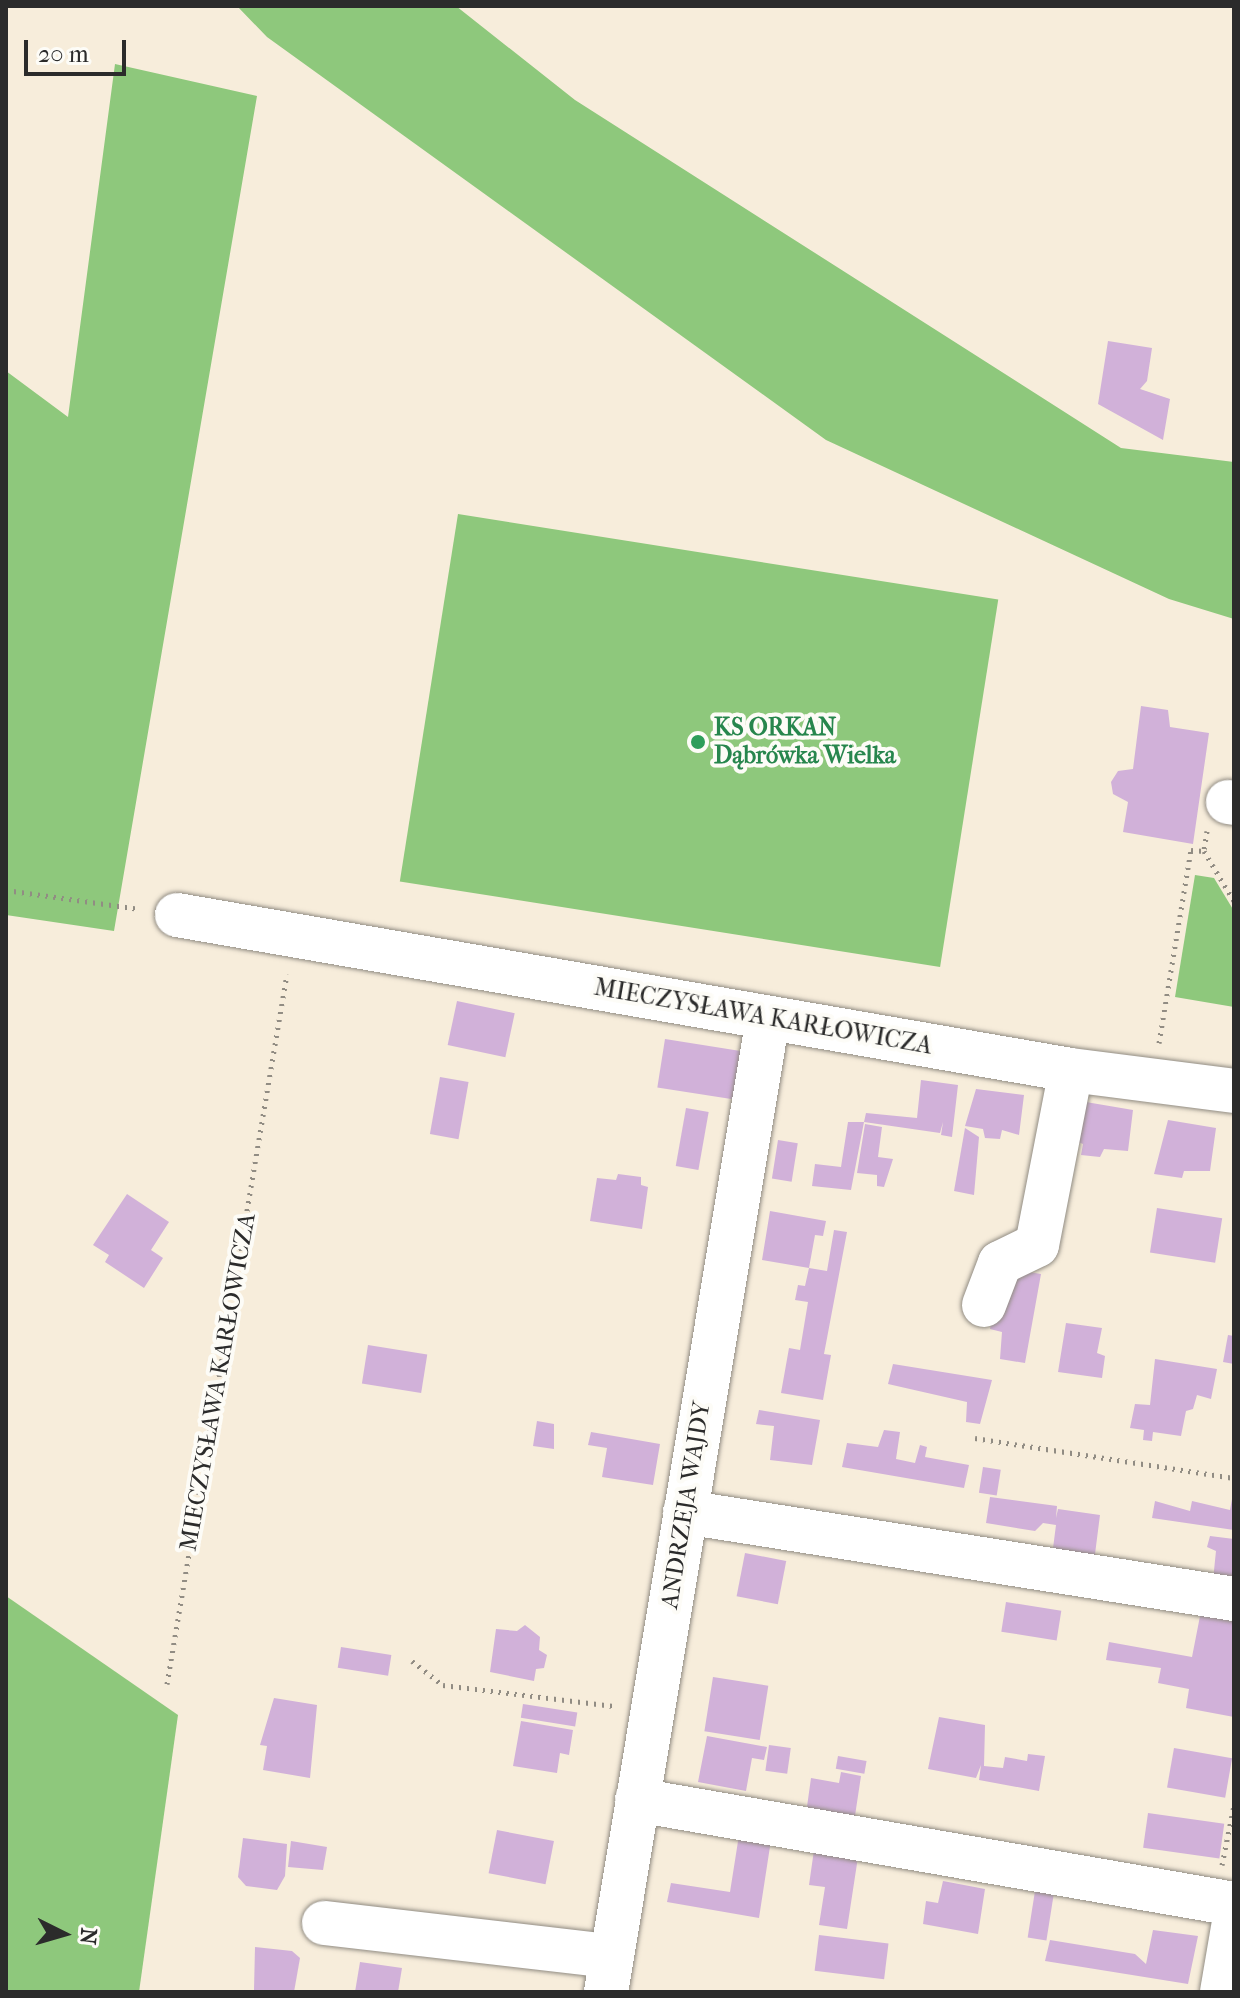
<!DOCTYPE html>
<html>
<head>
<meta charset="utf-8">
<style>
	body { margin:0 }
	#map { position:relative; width:1240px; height:1998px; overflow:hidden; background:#f7eddb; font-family:"IM FELL French Canon",serif }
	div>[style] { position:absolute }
	.green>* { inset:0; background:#8ec87c; transform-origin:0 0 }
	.building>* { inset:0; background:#d1b1d9; transform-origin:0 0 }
	.path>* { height:5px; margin-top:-2.5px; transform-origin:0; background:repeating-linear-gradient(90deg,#918c83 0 2px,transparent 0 8px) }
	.roads { filter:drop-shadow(0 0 2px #918c83) drop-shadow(0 0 2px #918c83) }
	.minor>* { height:44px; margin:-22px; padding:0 22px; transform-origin:22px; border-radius:22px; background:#fff }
	.dots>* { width:22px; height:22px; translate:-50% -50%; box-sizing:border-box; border:4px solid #fdfcf7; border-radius:50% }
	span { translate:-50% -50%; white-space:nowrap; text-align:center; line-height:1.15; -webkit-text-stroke:8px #fdfcf7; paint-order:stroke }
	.leisure-label { font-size:24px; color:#27864d; font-weight:700 }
	.left { translate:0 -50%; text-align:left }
	.street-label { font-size:24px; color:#2b2b2b }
	.frame { position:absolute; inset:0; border:8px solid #2b2b2b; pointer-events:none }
	.north { position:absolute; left:24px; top:1894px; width:80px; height:80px; -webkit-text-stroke:6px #fdfcf7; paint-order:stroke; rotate:95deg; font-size:22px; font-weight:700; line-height:32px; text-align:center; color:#2b2b2b }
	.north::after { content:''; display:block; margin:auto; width:28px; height:36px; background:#2b2b2b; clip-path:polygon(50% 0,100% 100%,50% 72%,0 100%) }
	.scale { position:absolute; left:24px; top:40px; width:102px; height:36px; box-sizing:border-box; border:4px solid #2b2b2b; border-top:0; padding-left:10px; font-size:24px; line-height:28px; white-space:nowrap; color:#2b2b2b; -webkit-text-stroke:6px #fdfcf7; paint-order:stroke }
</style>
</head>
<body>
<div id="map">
	<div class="green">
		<i style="clip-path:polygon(237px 6px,456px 6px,575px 100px,1121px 448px,1234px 462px,1234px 619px,1169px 599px,826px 440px,267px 37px)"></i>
		<i style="clip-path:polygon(115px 64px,257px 96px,114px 931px,6px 915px,6px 371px,68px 417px)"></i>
		<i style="left:458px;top:514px;width:547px;height:372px;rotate:9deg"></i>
		<i style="clip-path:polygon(1195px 875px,1214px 878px,1234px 911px,1234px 1007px,1175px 997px)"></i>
		<i style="clip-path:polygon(6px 1596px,178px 1715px,139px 1992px,6px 1992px)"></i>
	</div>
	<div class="building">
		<i style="clip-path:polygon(1108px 341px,1152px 348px,1147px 381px,1140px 389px,1170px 399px,1163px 440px,1098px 404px)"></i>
		<i style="clip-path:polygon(1141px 706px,1168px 710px,1170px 727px,1209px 733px,1193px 844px,1123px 832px,1128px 802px,1113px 794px,1111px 782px,1118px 771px,1133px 769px)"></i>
		<i style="left:457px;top:1001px;width:59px;height:45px;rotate:12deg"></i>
		<i style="left:665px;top:1039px;width:78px;height:49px;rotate:9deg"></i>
		<i style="left:440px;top:1077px;width:29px;height:58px;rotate:10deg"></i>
		<i style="clip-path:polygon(921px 1080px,958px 1085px,952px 1137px,941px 1135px,943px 1122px,940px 1133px,864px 1122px,866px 1113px,917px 1118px)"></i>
		<i style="clip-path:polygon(976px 1089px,1024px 1095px,1019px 1135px,1002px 1130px,1000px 1139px,985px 1138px,983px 1129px,965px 1126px)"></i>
		<i style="clip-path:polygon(1080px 1101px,1133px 1110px,1128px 1151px,1104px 1149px,1100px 1157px,1081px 1155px,1083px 1144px,1073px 1140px)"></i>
		<i style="left:686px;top:1108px;width:23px;height:59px;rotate:10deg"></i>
		<i style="clip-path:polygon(1168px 1120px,1216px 1128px,1210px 1171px,1184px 1171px,1182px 1178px,1154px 1174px)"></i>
		<i style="clip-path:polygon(848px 1122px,864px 1122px,851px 1190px,812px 1186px,815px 1164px,841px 1167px)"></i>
		<i style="clip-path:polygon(865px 1124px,882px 1127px,878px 1157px,893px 1159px,884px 1187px,877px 1186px,877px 1175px,857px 1173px)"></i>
		<i style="clip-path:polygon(965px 1128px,979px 1137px,974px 1195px,954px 1191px)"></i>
		<i style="left:778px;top:1140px;width:20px;height:39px;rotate:9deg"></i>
		<i style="clip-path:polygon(618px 1174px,641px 1177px,641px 1185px,648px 1187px,642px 1229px,590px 1221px,597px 1178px,616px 1180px)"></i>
		<i style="clip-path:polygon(127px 1194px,169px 1222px,151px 1250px,163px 1258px,144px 1288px,105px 1262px,109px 1255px,93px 1245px)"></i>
		<i style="left:1157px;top:1208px;width:66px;height:45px;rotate:9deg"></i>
		<i style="clip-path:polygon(770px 1211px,826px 1221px,823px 1236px,815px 1235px,809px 1268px,762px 1260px)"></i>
		<i style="clip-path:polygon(834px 1230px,847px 1232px,824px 1354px,831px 1355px,823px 1400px,781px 1393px,789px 1348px,800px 1350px,808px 1302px,795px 1300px,798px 1285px,805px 1286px,809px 1268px,827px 1271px)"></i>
		<i style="clip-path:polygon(1011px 1269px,1041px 1274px,1025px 1363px,1000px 1359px,1002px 1332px,990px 1329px,993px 1314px,1004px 1315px)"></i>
		<i style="clip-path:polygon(1066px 1323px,1102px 1328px,1097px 1353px,1105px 1356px,1102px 1378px,1058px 1372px)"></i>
		<i style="clip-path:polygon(1228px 1335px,1234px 1336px,1234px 1364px,1223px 1362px)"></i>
		<i style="left:368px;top:1345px;width:60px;height:39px;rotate:9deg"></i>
		<i style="clip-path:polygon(1155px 1359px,1217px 1369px,1211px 1399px,1197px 1395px,1193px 1409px,1186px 1411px,1181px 1436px,1153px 1432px,1152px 1441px,1143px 1440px,1144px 1430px,1130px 1428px,1135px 1404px,1150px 1405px)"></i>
		<i style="clip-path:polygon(893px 1364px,992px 1380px,980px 1424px,966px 1422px,967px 1402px,888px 1384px)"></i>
		<i style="clip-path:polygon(759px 1410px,820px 1420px,812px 1465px,770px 1460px,774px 1426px,756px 1424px)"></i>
		<i style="clip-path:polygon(537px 1421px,554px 1424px,554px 1449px,533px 1446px)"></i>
		<i style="clip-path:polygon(884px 1430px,900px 1432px,896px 1459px,915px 1463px,920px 1445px,927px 1447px,925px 1457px,969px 1465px,964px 1488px,842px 1467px,847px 1443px,878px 1447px)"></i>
		<i style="clip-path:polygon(591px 1432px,660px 1444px,653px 1485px,602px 1477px,607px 1448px,588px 1445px)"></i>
		<i style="left:983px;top:1467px;width:18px;height:26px;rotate:9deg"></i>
		<i style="clip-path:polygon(1234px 1488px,1234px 1530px,1152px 1518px,1155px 1501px,1190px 1511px,1192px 1501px,1230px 1510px)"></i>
		<i style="clip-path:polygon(990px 1497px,1057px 1506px,1056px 1518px,1058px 1509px,1100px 1515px,1094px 1562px,1052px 1556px,1056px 1525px,1043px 1523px,1035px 1531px,986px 1523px)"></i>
		<i style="clip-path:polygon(1210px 1536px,1234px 1539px,1234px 1583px,1213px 1580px,1216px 1551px,1207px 1547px)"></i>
		<i style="left:745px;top:1553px;width:42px;height:44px;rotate:11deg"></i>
		<i style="left:1006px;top:1602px;width:56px;height:30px;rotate:9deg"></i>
		<i style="clip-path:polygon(1201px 1611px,1234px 1618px,1234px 1717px,1186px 1708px,1189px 1689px,1158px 1683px,1161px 1668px,1106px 1660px,1109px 1642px,1192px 1657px)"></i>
		<i style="clip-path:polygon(525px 1625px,540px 1637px,539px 1650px,547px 1655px,544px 1668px,536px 1669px,534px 1681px,490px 1672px,496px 1629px,517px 1631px)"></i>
		<i style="left:341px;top:1647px;width:51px;height:21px;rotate:9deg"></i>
		<i style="left:713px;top:1677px;width:56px;height:55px;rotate:9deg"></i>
		<i style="clip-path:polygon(274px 1698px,317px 1705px,310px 1778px,263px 1770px,267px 1746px,260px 1745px)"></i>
		<i style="left:523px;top:1704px;width:55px;height:14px;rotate:9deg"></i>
		<i style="clip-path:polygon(939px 1717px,985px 1725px,984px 1766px,1003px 1768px,1005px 1757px,1027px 1761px,1028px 1754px,1045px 1756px,1039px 1791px,979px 1780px,981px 1765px,976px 1778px,928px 1769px)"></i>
		<i style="clip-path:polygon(521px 1721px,573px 1730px,569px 1755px,560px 1753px,557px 1773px,513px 1766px)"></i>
		<i style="clip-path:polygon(707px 1736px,767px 1747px,764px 1760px,752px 1758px,746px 1791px,698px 1782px)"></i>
		<i style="left:769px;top:1745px;width:22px;height:26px;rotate:8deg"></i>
		<i style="left:1174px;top:1748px;width:59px;height:40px;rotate:10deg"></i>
		<i style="left:838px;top:1756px;width:29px;height:13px;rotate:10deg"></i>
		<i style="clip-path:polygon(841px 1772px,861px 1776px,853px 1829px,805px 1821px,811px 1778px,839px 1783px)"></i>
		<i style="left:1148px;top:1813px;width:77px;height:35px;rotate:8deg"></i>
		<i style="left:497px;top:1830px;width:58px;height:44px;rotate:11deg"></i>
		<i style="clip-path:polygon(739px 1835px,771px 1840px,759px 1918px,667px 1902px,671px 1883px,730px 1892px)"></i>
		<i style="clip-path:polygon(243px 1838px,287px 1844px,285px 1876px,277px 1890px,246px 1886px,238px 1877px)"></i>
		<i style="clip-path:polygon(291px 1841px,327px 1847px,323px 1870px,288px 1867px)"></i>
		<i style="clip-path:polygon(814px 1850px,858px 1857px,847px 1929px,819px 1925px,825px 1887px,809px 1885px)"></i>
		<i style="clip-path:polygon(943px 1881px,985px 1889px,978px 1934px,923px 1924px,926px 1901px,938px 1903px)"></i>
		<i style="left:1035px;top:1891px;width:19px;height:47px;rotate:9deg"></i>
		<i style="clip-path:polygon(1153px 1930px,1198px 1936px,1188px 1984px,1045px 1961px,1050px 1940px,1135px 1954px,1146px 1964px)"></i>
		<i style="left:819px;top:1935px;width:70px;height:36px;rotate:7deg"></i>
		<i style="clip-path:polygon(255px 1947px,292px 1951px,300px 1958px,294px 1992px,254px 1990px)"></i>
		<i style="clip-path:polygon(360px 1962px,402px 1968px,398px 1992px,355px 1992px)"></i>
	</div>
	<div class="path">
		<i style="left:1207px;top:831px;width:20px;rotate:99deg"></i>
		<i style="left:1204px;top:851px;width:58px;rotate:59deg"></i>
		<i style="left:6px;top:890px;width:135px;rotate:8.1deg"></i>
		<i style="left:1159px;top:1043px;width:196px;rotate:-80.6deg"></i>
		<i style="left:1191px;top:850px;width:13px;rotate:4deg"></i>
		<i style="left:975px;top:1438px;width:262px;rotate:8.8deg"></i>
		<i style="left:412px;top:1661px;width:39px;rotate:38deg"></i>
		<i style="left:443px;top:1685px;width:172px;rotate:7deg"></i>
		<i style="left:167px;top:1684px;width:720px;rotate:-80.41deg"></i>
		<i style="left:1222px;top:1865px;width:61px;rotate:-78.7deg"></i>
	</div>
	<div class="roads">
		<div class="minor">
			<i style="left:1228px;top:802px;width:6px;rotate:9deg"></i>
			<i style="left:177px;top:915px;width:907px;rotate:9.84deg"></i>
			<i style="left:1071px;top:1070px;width:164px;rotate:7.3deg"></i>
			<i style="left:984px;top:1305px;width:45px;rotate:-69.1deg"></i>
			<i style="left:1000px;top:1263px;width:41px;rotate:-25.9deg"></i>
			<i style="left:1037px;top:1245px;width:178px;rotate:-79deg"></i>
			<i style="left:685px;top:1512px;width:556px;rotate:9deg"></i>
			<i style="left:637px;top:1800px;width:606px;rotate:9.88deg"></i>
			<i style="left:324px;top:1923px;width:289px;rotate:6.6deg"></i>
			<i style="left:606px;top:1992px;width:987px;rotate:-80.56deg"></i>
			<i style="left:1222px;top:1992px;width:71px;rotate:-80.3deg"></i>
		</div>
	</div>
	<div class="dots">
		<i style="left:698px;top:742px;background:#2e9e5b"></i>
	</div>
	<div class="leisure-label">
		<span class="left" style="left:714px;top:742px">KS ORKAN<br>Dąbrówka Wielka</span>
	</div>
	<div class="street-label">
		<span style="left:763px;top:1017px;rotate:10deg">MIECZYSŁAWA KARŁOWICZA</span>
		<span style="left:218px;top:1382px;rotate:-80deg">MIECZYSŁAWA KARŁOWICZA</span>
		<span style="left:686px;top:1505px;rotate:-81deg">ANDRZEJA WAJDY</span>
	</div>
	<div class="frame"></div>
	<div class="north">N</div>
	<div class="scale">20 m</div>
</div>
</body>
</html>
